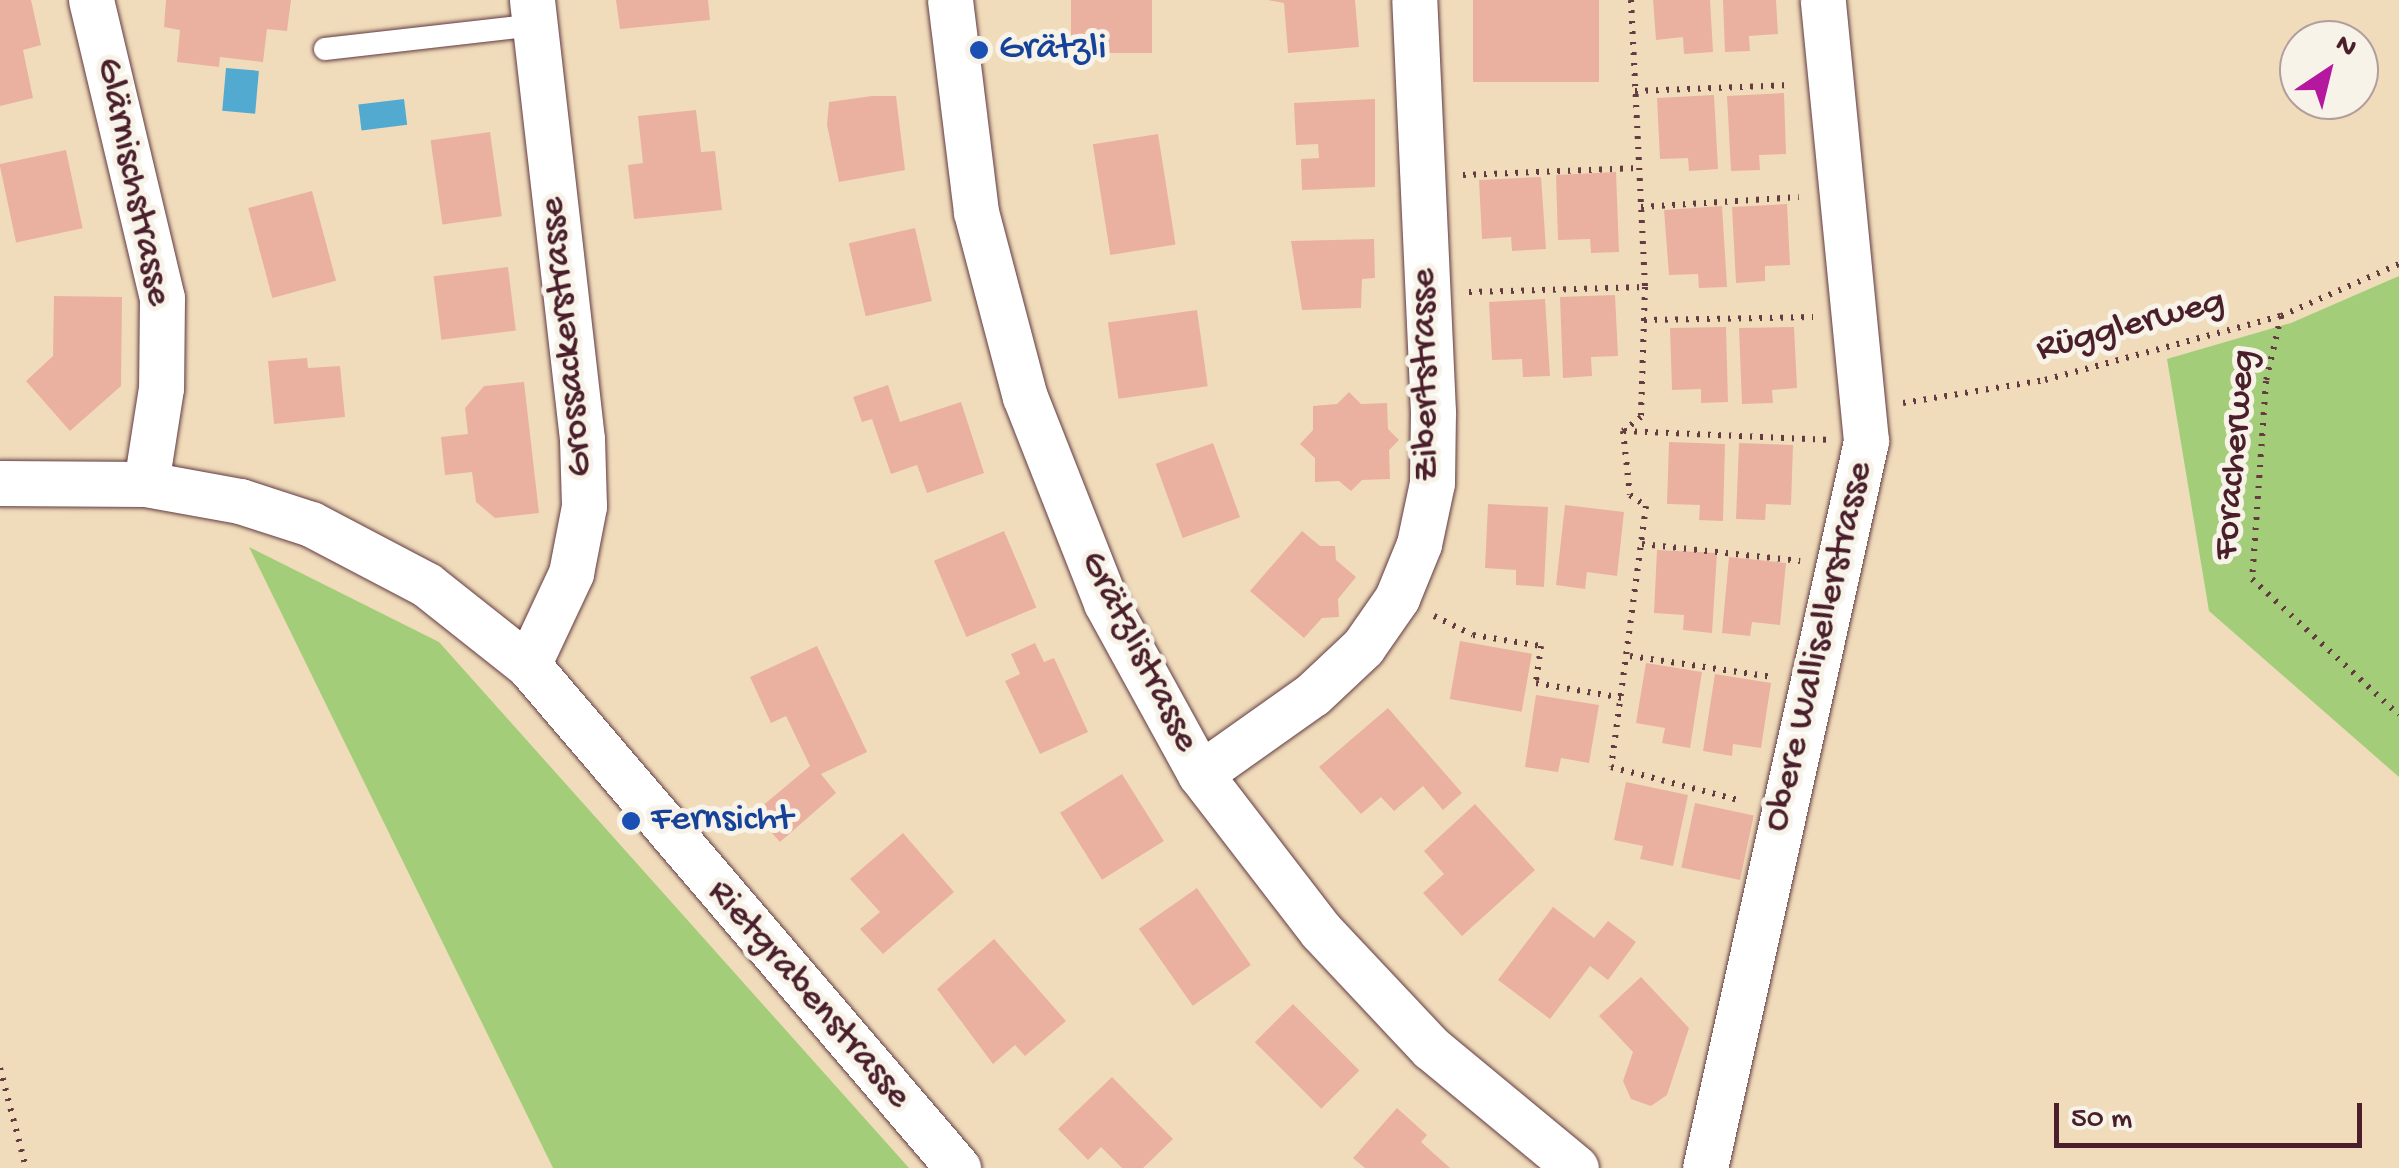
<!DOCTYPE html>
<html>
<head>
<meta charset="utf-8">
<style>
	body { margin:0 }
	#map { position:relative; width:2399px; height:1168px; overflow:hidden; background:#f0dcbb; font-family:"Gochi Hand",sans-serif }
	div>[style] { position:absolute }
	.green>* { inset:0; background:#a3cd79 }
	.water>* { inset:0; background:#53aad0; transform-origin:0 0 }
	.building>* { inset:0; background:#eab1a1; transform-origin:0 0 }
	.path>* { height:6px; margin-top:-3px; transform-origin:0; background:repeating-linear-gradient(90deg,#633b41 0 2.5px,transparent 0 10.5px) }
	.roads { filter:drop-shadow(0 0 2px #633b41) drop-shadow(0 0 2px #633b41) }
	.lane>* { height:22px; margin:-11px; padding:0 11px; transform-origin:11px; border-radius:11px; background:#fff }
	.street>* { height:45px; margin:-22.5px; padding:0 22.5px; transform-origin:22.5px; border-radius:22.5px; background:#fff }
	.dots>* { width:28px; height:28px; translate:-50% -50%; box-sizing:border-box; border:5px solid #f7f3e8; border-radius:50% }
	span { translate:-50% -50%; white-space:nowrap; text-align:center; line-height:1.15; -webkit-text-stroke:10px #f7f3e8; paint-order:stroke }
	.transit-label { font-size:38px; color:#164399 }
	.left { translate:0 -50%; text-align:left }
	.street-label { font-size:38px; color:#4a1f2b }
	.north { position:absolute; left:2279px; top:20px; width:100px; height:100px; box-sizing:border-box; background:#f7f3e8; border:2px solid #b29e9c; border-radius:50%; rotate:35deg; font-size:28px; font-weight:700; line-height:40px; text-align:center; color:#4a1f2b }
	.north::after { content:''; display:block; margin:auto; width:35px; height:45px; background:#b5179e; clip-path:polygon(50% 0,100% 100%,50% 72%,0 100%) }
	.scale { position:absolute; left:2054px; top:1103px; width:308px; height:45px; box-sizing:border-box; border:5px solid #4a1f2b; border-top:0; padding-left:12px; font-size:30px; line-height:35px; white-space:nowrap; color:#4a1f2b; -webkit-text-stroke:8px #f7f3e8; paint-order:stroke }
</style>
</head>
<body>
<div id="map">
	<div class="green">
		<i style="clip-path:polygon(2399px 276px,2399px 777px,2209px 611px,2167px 359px,2291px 323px)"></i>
		<i style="clip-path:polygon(249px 547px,439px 642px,909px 1168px,553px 1168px)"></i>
	</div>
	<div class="water">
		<i style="left:226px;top:68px;width:33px;height:43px;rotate:5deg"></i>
		<i style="left:404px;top:99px;width:26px;height:46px;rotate:83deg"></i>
	</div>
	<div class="building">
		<i style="clip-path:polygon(0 0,31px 0,41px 45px,23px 50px,33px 98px,0 106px)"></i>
		<i style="clip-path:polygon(166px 0,291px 0,287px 31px,267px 29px,263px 62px,220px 57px,219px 67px,177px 62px,180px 30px,164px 27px)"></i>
		<i style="clip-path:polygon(616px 0,708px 0,710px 20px,620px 29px)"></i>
		<i style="left:1071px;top:0;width:81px;height:53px"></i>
		<i style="clip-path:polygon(1268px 0,1355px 0,1359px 47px,1288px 53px,1284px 3px)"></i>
		<i style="left:1473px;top:0;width:126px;height:82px"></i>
		<i style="clip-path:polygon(1653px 0,1710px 0,1713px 52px,1684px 54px,1683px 37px,1656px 40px)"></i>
		<i style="clip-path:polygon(1723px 0,1776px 0,1778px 34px,1749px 36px,1750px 51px,1725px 52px)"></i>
		<i style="clip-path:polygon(1784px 93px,1786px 154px,1759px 155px,1760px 170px,1731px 171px,1727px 96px)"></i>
		<i style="clip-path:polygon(1714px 95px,1718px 169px,1689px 171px,1688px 158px,1660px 159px,1657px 98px)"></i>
		<i style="clip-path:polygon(872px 96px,896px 96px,905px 170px,839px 182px,827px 125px,829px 102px)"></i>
		<i style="clip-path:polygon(1375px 99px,1375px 187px,1302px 190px,1301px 159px,1319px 158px,1318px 144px,1296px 145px,1294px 103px)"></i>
		<i style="clip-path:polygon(696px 110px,701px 152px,715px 151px,722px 210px,634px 219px,628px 165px,643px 163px,638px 116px)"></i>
		<i style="left:490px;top:132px;width:85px;height:60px;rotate:82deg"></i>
		<i style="left:1158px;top:134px;width:112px;height:66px;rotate:81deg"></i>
		<i style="left:66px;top:150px;width:80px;height:68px;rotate:78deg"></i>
		<i style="clip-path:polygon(1616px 172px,1619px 252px,1591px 253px,1590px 239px,1558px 240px,1556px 175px)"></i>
		<i style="clip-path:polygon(1541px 177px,1546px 249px,1512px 251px,1511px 237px,1482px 239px,1479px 180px)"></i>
		<i style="left:312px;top:191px;width:93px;height:66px;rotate:75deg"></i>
		<i style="clip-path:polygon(1787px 204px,1790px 265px,1765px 266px,1765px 281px,1736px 283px,1732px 207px)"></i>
		<i style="clip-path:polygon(1722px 206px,1727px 287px,1699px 288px,1698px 274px,1669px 275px,1664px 210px)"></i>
		<i style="left:915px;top:228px;width:75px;height:68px;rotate:77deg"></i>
		<i style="clip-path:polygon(1374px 239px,1375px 278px,1362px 279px,1361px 308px,1302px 310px,1291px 241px)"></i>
		<i style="left:508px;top:267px;width:64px;height:75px;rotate:83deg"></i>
		<i style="clip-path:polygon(1615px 295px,1618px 356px,1591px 357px,1592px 376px,1563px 378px,1560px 297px)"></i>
		<i style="clip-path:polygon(54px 296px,122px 297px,121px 386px,70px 431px,26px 381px,53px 356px)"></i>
		<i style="clip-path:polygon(1545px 299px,1550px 376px,1523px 377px,1522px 359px,1492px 360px,1489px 302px)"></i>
		<i style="left:1197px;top:310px;width:77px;height:90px;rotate:82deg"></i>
		<i style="clip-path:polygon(1726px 327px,1728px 402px,1701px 403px,1701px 389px,1672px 390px,1670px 328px)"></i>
		<i style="clip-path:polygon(1794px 327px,1797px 388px,1772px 390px,1773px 403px,1742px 404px,1739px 328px)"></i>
		<i style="clip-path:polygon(307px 358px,308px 368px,340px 366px,345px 417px,274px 424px,268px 361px)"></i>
		<i style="clip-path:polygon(524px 382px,539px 513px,495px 518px,476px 502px,472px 472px,445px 475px,441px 437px,468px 434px,465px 408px,484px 386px)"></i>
		<i style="clip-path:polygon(888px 385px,900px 422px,961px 402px,984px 473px,927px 493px,917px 465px,891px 474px,872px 419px,862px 422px,853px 397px)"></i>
		<i style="clip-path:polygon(1349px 392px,1361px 404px,1387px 403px,1388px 429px,1399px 440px,1389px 450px,1390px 479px,1362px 480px,1351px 491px,1339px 481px,1315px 482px,1315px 458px,1300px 444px,1313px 430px,1313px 406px,1337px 404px)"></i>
		<i style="clip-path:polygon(1669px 442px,1725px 444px,1723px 521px,1699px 520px,1700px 505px,1667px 504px)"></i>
		<i style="left:1213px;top:443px;width:79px;height:61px;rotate:70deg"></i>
		<i style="clip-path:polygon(1739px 443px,1793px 445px,1791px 505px,1766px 504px,1765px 520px,1736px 519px)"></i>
		<i style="clip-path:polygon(1488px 504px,1548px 507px,1544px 587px,1516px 585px,1516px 570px,1485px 568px)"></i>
		<i style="clip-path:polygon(1565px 505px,1624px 512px,1617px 576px,1587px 572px,1585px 589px,1556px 585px)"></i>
		<i style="left:1004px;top:531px;width:83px;height:76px;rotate:67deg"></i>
		<i style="clip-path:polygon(1302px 531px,1320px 546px,1335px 546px,1336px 560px,1356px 577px,1338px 599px,1339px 617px,1322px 618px,1304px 638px,1250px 591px)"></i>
		<i style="clip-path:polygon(1657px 550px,1717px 553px,1712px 633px,1683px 630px,1684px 615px,1654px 613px)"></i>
		<i style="clip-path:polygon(1729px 557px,1786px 563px,1780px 625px,1752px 622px,1750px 636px,1722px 633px)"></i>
		<i style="left:1460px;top:641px;width:73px;height:59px;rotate:10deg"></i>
		<i style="clip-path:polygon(1035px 643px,1044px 662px,1054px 658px,1088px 732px,1040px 754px,1005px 681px,1020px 674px,1011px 654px)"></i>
		<i style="clip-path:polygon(817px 646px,867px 752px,821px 774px,836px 793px,780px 842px,754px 813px,810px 766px,786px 716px,771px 723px,750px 677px)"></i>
		<i style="clip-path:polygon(1646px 663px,1702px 672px,1690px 748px,1662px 743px,1665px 728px,1636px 723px)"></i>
		<i style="clip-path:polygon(1715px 674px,1771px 683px,1761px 748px,1733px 744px,1732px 756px,1703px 751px)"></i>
		<i style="clip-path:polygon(1536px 695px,1599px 705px,1589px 763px,1561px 758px,1558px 772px,1525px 767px)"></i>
		<i style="clip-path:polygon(1388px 708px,1462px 793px,1443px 810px,1423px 786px,1394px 811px,1381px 797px,1361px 814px,1319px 767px)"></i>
		<i style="left:1122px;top:774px;width:79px;height:73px;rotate:58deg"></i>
		<i style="clip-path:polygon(1626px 782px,1688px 795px,1673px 866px,1640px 859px,1643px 846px,1614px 840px)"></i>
		<i style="left:1695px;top:803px;width:60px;height:66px;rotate:12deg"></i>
		<i style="clip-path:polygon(1475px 804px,1535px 870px,1462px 936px,1423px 893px,1444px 874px,1424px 851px)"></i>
		<i style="clip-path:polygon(903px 833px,954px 892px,883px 954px,860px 929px,880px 912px,850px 879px)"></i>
		<i style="left:1197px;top:888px;width:94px;height:71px;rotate:55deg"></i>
		<i style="clip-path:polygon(1553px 907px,1594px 938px,1608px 921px,1636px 942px,1608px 980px,1590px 966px,1550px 1019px,1498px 980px)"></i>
		<i style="clip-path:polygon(994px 939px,1066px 1021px,1025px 1056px,1015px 1045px,993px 1064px,937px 989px)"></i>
		<i style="clip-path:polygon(1641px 977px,1689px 1028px,1667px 1095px,1651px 1106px,1631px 1099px,1623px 1081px,1633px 1052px,1599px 1016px)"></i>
		<i style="left:1293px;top:1004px;width:94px;height:54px;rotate:45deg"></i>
		<i style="clip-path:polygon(1112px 1077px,1173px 1139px,1143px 1168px,1122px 1168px,1101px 1147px,1088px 1160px,1058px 1129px)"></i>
		<i style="clip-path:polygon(1397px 1108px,1427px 1135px,1421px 1142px,1450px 1168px,1365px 1168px,1353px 1158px)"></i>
	</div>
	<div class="path">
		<i style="left:1631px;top:0;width:287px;rotate:87.2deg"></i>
		<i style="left:1645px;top:287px;width:130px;rotate:91.8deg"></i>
		<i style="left:1641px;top:417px;width:23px;rotate:142deg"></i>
		<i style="left:1623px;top:431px;width:64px;rotate:83.8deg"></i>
		<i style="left:1630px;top:495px;width:19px;rotate:35deg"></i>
		<i style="left:1646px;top:506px;width:263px;rotate:97.6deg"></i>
		<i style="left:1611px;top:767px;width:135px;rotate:14.5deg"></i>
		<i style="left:1635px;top:91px;width:154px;rotate:-2.2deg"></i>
		<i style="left:1463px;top:175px;width:176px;rotate:-2.3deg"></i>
		<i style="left:1641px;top:207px;width:158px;rotate:-3.6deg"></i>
		<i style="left:1469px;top:292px;width:176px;rotate:-1.6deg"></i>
		<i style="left:2281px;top:316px;width:67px;rotate:103deg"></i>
		<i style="left:2266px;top:381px;width:198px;rotate:94deg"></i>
		<i style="left:2252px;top:579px;width:200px;rotate:42.8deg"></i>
		<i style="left:1644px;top:320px;width:169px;rotate:-1deg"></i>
		<i style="left:1903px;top:403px;width:144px;rotate:-9.2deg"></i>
		<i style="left:2045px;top:380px;width:245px;rotate:-15.2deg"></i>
		<i style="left:2281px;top:316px;width:129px;rotate:-23.8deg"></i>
		<i style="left:1624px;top:431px;width:203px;rotate:2.5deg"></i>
		<i style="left:1642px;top:544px;width:159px;rotate:6.1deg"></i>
		<i style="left:1434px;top:616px;width:43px;rotate:26deg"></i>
		<i style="left:1473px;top:635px;width:69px;rotate:9.2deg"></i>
		<i style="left:1541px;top:646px;width:37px;rotate:98deg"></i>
		<i style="left:1536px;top:683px;width:88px;rotate:9.8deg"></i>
		<i style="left:1630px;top:656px;width:144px;rotate:8.4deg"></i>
		<i style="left:0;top:1068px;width:103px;rotate:75.4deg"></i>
	</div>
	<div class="roads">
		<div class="lane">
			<i style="left:325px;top:49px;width:211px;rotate:-6.5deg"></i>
		</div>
		<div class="street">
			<i style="left:91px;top:0;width:306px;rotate:76.6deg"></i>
			<i style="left:162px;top:298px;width:90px;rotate:90.6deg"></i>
			<i style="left:161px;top:388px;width:97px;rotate:98.9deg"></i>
			<i style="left:950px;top:0;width:214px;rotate:83deg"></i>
			<i style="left:976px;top:212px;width:191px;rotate:75.2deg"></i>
			<i style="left:1025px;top:397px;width:221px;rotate:68.5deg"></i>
			<i style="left:1106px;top:603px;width:195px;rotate:61.2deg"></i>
			<i style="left:1200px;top:774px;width:198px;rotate:52.4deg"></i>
			<i style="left:1321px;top:931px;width:161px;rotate:46.8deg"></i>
			<i style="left:1431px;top:1048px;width:188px;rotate:39.6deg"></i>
			<i style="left:0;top:483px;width:146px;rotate:0.4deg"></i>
			<i style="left:146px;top:484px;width:96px;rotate:10.3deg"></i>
			<i style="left:240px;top:501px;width:75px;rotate:17.9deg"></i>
			<i style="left:311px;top:524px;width:131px;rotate:27.7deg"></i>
			<i style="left:427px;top:585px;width:129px;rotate:38.4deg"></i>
			<i style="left:528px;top:665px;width:662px;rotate:49.47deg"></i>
			<i style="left:528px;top:665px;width:102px;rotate:-64.9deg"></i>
			<i style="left:571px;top:573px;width:68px;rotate:-79deg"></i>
			<i style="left:584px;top:506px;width:67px;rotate:-91.7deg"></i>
			<i style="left:582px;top:439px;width:442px;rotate:-96.5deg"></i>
			<i style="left:1200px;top:774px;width:138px;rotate:-35.3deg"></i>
			<i style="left:1313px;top:694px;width:69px;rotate:-43.2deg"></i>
			<i style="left:1363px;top:647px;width:60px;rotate:-55.2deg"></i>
			<i style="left:1397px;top:598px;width:58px;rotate:-67.8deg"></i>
			<i style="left:1419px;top:544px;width:62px;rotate:-78deg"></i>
			<i style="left:1432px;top:483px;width:71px;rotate:-89.2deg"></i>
			<i style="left:1433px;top:412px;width:412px;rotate:-92.6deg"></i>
			<i style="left:1705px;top:1168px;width:745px;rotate:-77.51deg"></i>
			<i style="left:1866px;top:441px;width:443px;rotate:-95.6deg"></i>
		</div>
	</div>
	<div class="dots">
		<i style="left:979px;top:50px;background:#1a4fb4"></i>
		<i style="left:631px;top:821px;background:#1a4fb4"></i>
	</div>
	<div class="transit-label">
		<span class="left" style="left:999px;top:50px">Grätzli</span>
		<span class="left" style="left:651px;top:821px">Fernsicht</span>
	</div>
	<div class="street-label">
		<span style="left:132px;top:182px;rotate:78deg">Glärnischstrasse</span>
		<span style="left:2131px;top:327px;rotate:-15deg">Rügglerweg</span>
		<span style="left:568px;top:337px;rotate:-96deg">Grossackerstrasse</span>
		<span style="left:1427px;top:375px;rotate:-91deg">Zibertstrasse</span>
		<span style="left:2237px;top:455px;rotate:-85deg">Foracherweg</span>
		<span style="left:1820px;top:647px;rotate:-77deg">Obere Wallisellerstrasse</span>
		<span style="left:1138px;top:652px;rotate:63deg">Grätzlistrasse</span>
		<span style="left:808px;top:995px;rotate:49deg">Rietgrabenstrasse</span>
	</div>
	<div class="north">N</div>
	<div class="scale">50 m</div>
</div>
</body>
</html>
